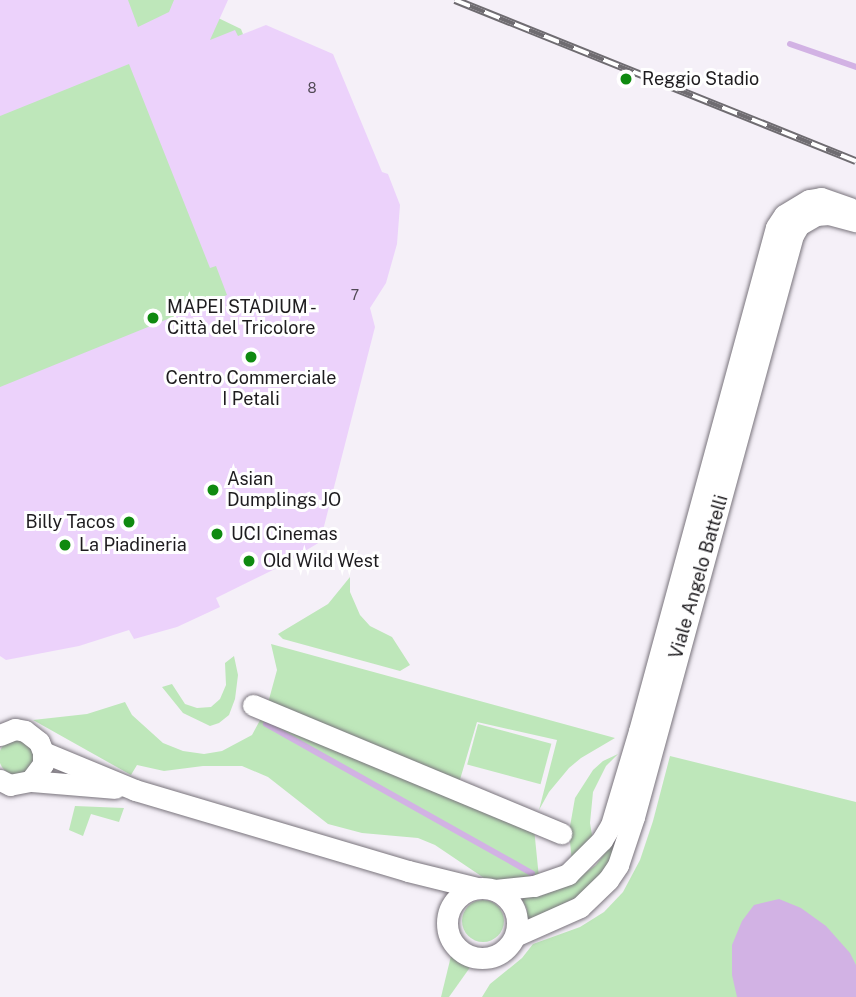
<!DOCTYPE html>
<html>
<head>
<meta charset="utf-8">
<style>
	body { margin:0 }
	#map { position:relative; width:856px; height:997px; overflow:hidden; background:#f5f0f8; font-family:"Public Sans",sans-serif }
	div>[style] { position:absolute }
	.green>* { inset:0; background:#bee7ba; transform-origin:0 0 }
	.round { border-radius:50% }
	.water>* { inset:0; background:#d2b2e4 }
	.stream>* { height:6px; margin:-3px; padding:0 3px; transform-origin:3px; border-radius:3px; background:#d2b2e4 }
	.building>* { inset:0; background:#ecd2fb }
	.roads { filter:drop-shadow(0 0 2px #79747c) drop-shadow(0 0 2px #79747c) }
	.minor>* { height:21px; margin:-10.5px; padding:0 10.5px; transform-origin:10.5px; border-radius:10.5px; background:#fff }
	.minor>.ring { margin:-10.5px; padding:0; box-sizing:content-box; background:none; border:21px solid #fff; border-radius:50% }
	.rail>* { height:8px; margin-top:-4px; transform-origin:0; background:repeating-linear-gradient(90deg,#fff 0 16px,#6f6c71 0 32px); box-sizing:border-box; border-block:2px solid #6f6c71 }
	.dots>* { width:19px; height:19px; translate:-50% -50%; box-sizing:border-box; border:4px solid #fff; border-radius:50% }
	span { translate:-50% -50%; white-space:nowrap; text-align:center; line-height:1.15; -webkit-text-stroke:6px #fff; paint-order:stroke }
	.number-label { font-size:14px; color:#524a56 }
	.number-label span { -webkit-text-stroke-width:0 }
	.poi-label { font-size:18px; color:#1e1c1f }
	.left { translate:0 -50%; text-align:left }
	.right { translate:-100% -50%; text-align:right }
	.street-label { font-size:18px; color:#1e1c1f }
</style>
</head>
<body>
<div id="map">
	<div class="green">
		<i style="clip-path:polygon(0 0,181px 0,241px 29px,317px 226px,0 532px)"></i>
		<i style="clip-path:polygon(350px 577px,350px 592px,360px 615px,370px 626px,392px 637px,410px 665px,400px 671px,283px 639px,278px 634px,328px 604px)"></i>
		<i style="clip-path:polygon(271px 644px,615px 738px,581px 758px,569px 768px,549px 792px,539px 810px,557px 740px,477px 722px,459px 783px,268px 703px,277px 670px)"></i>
		<i style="clip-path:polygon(234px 656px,238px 675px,235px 699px,229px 715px,219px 723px,210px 726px,183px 713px,162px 687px,172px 684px,185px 704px,197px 708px,211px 707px,220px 699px,226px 685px,225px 663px)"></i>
		<i style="clip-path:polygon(125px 702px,132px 715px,163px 743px,183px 751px,204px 754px,222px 751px,252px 735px,265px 711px,534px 828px,539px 878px,503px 883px,487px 880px,435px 845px,418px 838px,362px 833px,328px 824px,268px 777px,242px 766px,203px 766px,164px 771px,137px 765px,131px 775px,33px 720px,87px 714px)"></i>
		<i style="left:478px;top:724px;width:76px;height:42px;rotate:15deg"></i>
		<i class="round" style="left:-1px;top:739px;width:36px;height:36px"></i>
		<i style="clip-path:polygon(618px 754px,606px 766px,593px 792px,590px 823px,593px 841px,572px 862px,569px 832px,575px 798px,593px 770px,603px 761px)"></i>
		<i style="clip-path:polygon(670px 756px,856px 802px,856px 997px,482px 997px,490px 984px,522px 958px,533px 944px,580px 927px,604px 912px,623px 892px,640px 860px,653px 821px)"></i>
		<i style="clip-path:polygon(75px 806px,124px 808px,119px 822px,91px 814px,83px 836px,69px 830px)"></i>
		<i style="clip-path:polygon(625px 818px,612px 861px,584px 894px,527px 921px,527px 909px,521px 897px,540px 896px,567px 886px,596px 865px,614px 841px)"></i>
		<i class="round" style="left:462px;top:900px;width:42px;height:42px"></i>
		<i style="clip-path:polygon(451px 956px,471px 966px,449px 997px,441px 997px)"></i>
	</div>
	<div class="water">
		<i style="clip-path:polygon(779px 899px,801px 908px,826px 926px,850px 953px,856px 965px,856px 997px,737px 997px,732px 975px,732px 945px,742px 921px,754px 905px)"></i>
	</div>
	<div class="stream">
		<i style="left:790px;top:44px;width:70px;rotate:19.2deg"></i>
		<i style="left:266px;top:724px;width:305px;rotate:29.3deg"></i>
	</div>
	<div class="building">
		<i style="clip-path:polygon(0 0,128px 0,138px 27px,169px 12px,174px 0,228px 0,210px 40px,235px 30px,238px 36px,266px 25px,333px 54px,382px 172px,388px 174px,400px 205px,397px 244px,386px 283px,370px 308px,375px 327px,320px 542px,275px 569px,216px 598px,220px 607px,177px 627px,134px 639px,129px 630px,79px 646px,6px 660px,0 656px,0 387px,227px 295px,216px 266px,210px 268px,129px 64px,0 116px)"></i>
	</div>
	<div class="roads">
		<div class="minor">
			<i style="left:253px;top:705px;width:334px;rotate:22.6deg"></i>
			<i style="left:0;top:735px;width:16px;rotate:-22deg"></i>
			<i style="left:15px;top:729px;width:10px;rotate:11deg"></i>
			<i style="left:25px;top:731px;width:18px;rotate:38deg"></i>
			<i style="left:39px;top:742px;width:11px;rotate:68deg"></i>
			<i style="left:43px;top:752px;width:12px;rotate:90deg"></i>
			<i style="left:43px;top:764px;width:21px;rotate:127deg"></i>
			<i style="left:30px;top:781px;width:20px;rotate:169deg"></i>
			<i style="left:10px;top:785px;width:11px;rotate:-153deg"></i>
			<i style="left:43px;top:752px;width:100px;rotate:22.4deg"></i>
			<i style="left:135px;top:790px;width:285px;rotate:16.5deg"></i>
			<i style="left:408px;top:871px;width:71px;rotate:13.8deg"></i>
			<i style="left:30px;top:781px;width:85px;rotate:4.7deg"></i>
			<i class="ring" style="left:447px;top:888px;width:49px;height:49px"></i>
			<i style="left:495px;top:890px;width:39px;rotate:-6deg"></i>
			<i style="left:534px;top:886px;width:36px;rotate:-19deg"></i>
			<i style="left:568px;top:874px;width:48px;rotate:-45deg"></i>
			<i style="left:602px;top:840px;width:17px;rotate:-59deg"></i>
			<i style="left:611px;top:825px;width:98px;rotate:-73.4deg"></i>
			<i style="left:639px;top:731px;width:522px;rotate:-74.79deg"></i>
			<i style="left:776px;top:227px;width:14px;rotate:-56deg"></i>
			<i style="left:784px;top:215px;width:29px;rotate:-31deg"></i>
			<i style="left:809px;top:200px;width:12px;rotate:-9deg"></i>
			<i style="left:821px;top:198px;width:31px;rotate:19deg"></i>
			<i style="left:515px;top:936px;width:71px;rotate:-24deg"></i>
			<i style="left:580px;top:907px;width:39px;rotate:-44deg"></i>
			<i style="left:608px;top:880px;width:18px;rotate:-56deg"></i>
			<i style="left:618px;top:865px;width:51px;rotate:-71.6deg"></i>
			<i style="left:634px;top:817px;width:603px;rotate:-74.72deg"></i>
			<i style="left:793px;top:235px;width:12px;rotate:-59deg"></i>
			<i style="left:799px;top:225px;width:20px;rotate:-30deg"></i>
			<i style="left:816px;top:215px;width:13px;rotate:-4deg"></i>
			<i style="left:829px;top:214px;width:28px;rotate:15deg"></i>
		</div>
	</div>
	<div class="rail">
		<i style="left:455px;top:0;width:432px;rotate:21.9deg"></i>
	</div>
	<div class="dots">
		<i style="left:626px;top:79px;background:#0f8a10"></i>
		<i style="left:153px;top:318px;background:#0f8a10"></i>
		<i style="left:251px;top:357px;background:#0f8a10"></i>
		<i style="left:213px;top:490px;background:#0f8a10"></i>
		<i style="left:129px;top:522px;background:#0f8a10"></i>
		<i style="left:217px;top:534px;background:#0f8a10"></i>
		<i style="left:65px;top:545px;background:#0f8a10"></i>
		<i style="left:249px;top:561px;background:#0f8a10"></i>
	</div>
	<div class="number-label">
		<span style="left:312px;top:88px">8</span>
		<span style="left:355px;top:295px">7</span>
	</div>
	<div class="poi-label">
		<span class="left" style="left:642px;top:79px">Reggio Stadio</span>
		<span class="left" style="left:167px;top:318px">MAPEI STADIUM -<br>Città del Tricolore</span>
		<span style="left:251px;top:389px">Centro Commerciale<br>I Petali</span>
		<span class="left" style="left:227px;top:490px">Asian<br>Dumplings JO</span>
		<span class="right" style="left:115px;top:522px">Billy Tacos</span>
		<span class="left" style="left:231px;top:534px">UCI Cinemas</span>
		<span class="left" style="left:79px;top:545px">La Piadineria</span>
		<span class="left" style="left:263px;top:561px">Old Wild West</span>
	</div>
	<div class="street-label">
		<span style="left:699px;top:577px;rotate:-74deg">Viale Angelo Battelli</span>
	</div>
</div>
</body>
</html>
